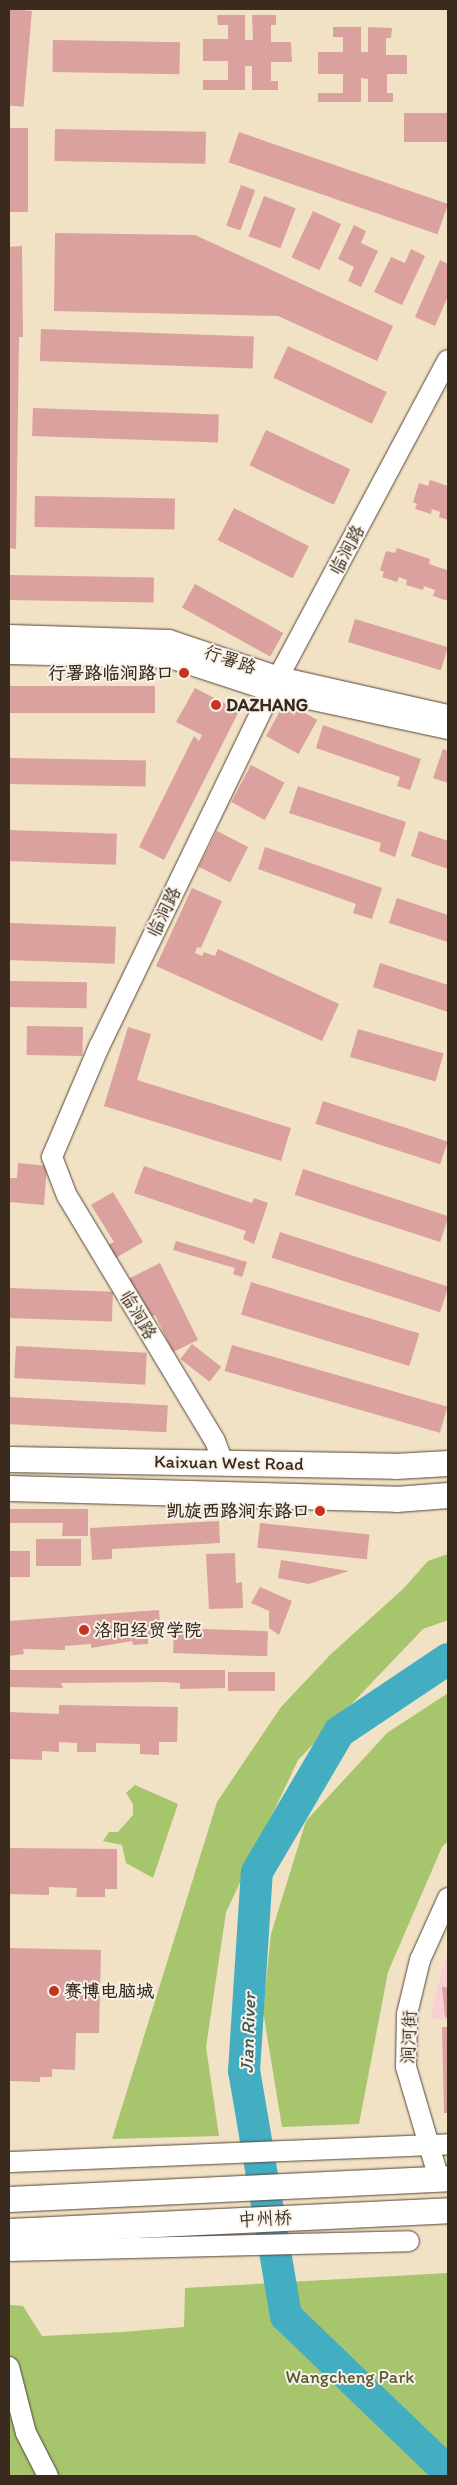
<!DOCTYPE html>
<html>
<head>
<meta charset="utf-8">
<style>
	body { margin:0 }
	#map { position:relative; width:457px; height:2485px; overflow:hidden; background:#f1e1c5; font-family:Itim,"LXGW WenKai TC",sans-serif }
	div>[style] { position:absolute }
	.built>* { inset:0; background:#f7cfd5 }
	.green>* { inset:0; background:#a6c56d }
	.river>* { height:32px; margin:-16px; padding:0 16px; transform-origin:16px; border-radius:16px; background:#43aec2 }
	.building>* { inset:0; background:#daa19e; transform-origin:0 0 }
	.roads { filter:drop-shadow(0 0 1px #564537) drop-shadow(0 0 1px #564537) }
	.minor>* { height:20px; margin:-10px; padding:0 10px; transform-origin:10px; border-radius:10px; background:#fff }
	.major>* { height:25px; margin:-12.5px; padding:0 12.5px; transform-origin:12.5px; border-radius:12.5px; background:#fff }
	.dots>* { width:14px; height:14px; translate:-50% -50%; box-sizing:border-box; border:2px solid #f7f3e8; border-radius:50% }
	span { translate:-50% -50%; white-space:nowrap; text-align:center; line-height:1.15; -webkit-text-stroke:4px #f7f3e8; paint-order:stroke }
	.street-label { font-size:18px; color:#3b2a1e }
	.poi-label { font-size:18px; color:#3b2a1e; font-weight:700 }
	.right { translate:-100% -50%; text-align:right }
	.left { translate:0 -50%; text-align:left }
	.park-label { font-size:18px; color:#5b5836 }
	.water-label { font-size:19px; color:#3e5857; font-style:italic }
	.frame { position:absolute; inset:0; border:10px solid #3b2a1e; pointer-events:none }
</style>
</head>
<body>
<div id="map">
	<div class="built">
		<i style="clip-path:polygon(448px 1952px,448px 2020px,430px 2018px,445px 1960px)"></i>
	</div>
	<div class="green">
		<i style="clip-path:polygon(448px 1554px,448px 1620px,423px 1629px,298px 1760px,226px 1912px,206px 2047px,219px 2136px,112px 2139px,217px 1802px,281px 1707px,331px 1654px,403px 1589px,428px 1561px)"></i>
		<i style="clip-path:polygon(448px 1693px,448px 1841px,442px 1847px,388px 1972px,359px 2124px,282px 2127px,263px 2011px,271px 1934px,306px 1821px,387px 1733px)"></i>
		<i style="clip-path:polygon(135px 1785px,178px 1804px,153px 1878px,126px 1863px,122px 1845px,103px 1841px,109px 1832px,118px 1832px,133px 1815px,133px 1804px,126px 1793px)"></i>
		<i style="clip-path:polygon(448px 2273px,448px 2476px,9px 2476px,9px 2305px,23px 2306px,42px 2336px,122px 2332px,184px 2327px,185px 2288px)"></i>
	</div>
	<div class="river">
		<i style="left:447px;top:2476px;width:7px;rotate:-106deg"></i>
		<i style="left:445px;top:2469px;width:221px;rotate:-136.1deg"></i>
		<i style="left:286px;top:2316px;width:249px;rotate:-99.7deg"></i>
		<i style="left:244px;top:2071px;width:199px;rotate:-86.3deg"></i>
		<i style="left:257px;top:1872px;width:162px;rotate:-59.6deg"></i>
		<i style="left:339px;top:1732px;width:131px;rotate:-33.8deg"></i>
	</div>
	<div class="building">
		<i style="left:9px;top:9px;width:23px;height:96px;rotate:5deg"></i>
		<i style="clip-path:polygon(217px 15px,245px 15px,245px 40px,253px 40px,252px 15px,276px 15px,276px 25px,271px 25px,271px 42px,291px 42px,292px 62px,271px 62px,271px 81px,278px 81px,278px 90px,252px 90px,252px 66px,245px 66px,245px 90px,203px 90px,203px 80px,228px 80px,228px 61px,203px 61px,203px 39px,228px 39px,228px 25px,218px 25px)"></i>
		<i style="clip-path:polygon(333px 27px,361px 27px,361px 52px,368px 52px,368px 27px,392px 28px,391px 38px,386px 38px,386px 55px,407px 55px,407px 74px,387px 74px,387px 93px,393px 93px,393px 102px,368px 102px,368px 79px,361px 78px,361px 102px,318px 102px,318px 93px,343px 93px,343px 74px,318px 74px,318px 52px,343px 52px,343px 37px,333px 37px)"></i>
		<i style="left:53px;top:40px;width:127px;height:32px;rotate:1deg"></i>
		<i style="left:448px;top:113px;width:29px;height:44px;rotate:90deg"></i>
		<i style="left:9px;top:128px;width:19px;height:84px"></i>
		<i style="left:55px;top:129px;width:151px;height:32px;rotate:1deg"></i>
		<i style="left:239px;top:132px;width:221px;height:32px;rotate:19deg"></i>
		<i style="left:241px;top:185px;width:15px;height:43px;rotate:20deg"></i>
		<i style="left:264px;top:196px;width:34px;height:43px;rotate:21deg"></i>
		<i style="left:313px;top:211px;width:31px;height:51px;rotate:25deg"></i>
		<i style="clip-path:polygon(354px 225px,366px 231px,361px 243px,378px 251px,361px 287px,348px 281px,354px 267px,338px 259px)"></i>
		<i style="clip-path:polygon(55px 233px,195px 235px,393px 326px,377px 361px,278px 316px,54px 311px)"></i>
		<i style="clip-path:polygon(22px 246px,23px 337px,19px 337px,16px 549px,9px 548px,9px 247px)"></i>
		<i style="clip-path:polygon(411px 249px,425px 256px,402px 305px,374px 292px,391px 257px,405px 263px)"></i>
		<i style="clip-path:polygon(440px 260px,448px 264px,448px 296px,435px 326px,415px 317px)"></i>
		<i style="left:41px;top:329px;width:213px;height:32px;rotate:2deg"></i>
		<i style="left:288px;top:346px;width:109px;height:35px;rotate:25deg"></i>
		<i style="left:33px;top:408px;width:186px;height:28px;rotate:2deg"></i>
		<i style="left:266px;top:430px;width:93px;height:39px;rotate:25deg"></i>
		<i style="clip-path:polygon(430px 480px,448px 486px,448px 520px,439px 517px,440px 512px,432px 509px,431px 514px,415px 509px,417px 504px,413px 502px,419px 483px,428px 486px)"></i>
		<i style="left:35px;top:496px;width:140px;height:31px;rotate:1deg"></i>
		<i style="left:234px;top:508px;width:84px;height:36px;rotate:27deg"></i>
		<i style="clip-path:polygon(397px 548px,430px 559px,429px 564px,447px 570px,448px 566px,448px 601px,433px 596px,435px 590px,424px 586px,423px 590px,406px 585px,407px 580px,399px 577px,397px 582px,382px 577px,384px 572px,380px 570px,386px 551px,395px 553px)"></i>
		<i style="left:9px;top:575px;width:145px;height:25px;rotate:1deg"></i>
		<i style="left:195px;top:584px;width:101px;height:27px;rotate:29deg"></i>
		<i style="left:355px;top:619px;width:97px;height:24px;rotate:17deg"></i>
		<i style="left:9px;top:686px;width:146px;height:27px"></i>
		<i style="clip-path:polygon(195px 688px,239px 711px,164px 860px,139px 847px,194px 736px,199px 741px,202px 735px,176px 722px)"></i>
		<i style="left:285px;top:702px;width:37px;height:39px;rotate:29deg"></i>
		<i style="clip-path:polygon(323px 725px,421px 759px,410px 790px,397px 786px,400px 777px,316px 748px)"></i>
		<i style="clip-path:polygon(443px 749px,448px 751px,448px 783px,433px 778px)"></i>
		<i style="left:9px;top:758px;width:137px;height:26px;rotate:1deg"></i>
		<i style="left:251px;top:765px;width:38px;height:42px;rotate:28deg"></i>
		<i style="clip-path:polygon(298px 786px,406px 822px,395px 857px,379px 851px,381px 843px,289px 813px)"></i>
		<i style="left:9px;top:830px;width:108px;height:31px;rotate:2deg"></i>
		<i style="left:217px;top:831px;width:35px;height:40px;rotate:27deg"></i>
		<i style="clip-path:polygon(419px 831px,448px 841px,448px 869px,411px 856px)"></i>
		<i style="clip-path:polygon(265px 847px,382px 888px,372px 919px,353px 913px,356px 904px,258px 869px)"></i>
		<i style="clip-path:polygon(192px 888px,222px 901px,201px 948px,197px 947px,195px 953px,202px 956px,204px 952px,215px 956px,218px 949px,339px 1004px,322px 1041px,156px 966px)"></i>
		<i style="clip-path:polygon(397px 898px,448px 915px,448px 942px,389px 923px)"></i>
		<i style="left:9px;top:923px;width:107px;height:37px;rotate:2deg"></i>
		<i style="clip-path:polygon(380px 963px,448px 985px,448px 1012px,373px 987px)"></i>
		<i style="left:9px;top:981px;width:78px;height:26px;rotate:1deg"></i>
		<i style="left:27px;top:1026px;width:56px;height:29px;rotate:1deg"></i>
		<i style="clip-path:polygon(128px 1027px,151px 1034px,137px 1080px,291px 1128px,281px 1161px,104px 1106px)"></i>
		<i style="left:358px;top:1029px;width:89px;height:29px;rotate:16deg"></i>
		<i style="left:323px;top:1101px;width:131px;height:24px;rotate:18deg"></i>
		<i style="clip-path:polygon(18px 1163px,47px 1166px,44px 1205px,9px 1202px,9px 1178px,17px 1178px)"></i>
		<i style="clip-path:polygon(144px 1166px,252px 1203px,254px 1198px,268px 1203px,254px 1244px,243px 1239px,246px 1231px,134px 1193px)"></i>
		<i style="left:303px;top:1169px;width:153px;height:27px;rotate:18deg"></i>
		<i style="clip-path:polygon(113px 1192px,143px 1242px,114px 1259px,106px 1246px,114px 1242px,91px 1205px)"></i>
		<i style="left:280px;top:1232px;width:177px;height:27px;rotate:18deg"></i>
		<i style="clip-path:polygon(176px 1241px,247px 1262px,242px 1277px,233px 1274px,235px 1268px,173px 1250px)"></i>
		<i style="clip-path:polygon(160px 1263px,198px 1340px,173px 1352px,155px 1315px,150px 1317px,139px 1295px,135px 1297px,126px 1280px)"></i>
		<i style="left:251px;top:1282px;width:176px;height:34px;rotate:17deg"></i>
		<i style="left:9px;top:1288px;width:104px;height:30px;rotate:2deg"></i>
		<i style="left:192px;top:1344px;width:37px;height:19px;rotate:38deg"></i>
		<i style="left:232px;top:1345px;width:224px;height:27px;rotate:16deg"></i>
		<i style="left:16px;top:1346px;width:131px;height:32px;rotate:3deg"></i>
		<i style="left:9px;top:1397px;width:159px;height:27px;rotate:3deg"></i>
		<i style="clip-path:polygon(9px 1509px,88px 1509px,88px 1536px,62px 1536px,63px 1523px,9px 1523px)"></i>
		<i style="clip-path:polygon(219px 1521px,220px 1543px,112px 1549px,112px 1559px,92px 1560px,90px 1528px)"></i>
		<i style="left:260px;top:1523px;width:110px;height:25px;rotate:6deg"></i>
		<i style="left:81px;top:1539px;width:27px;height:45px;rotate:90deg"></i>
		<i style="left:9px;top:1551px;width:21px;height:26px"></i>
		<i style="clip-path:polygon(235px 1553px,236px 1583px,242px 1582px,243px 1608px,209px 1609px,206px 1554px)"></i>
		<i style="clip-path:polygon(281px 1560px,349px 1571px,309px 1584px,278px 1578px)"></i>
		<i style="clip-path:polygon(260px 1587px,292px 1601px,279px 1635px,269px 1628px,269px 1611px,251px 1603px)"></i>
		<i style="clip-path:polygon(159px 1610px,161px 1638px,148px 1639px,148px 1644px,133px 1645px,132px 1641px,91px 1648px,91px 1644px,65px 1646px,65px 1650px,23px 1649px,24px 1654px,9px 1656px,9px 1621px)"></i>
		<i style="left:174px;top:1628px;width:94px;height:25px;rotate:2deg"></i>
		<i style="clip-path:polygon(9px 1670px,225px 1670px,225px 1688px,180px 1689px,180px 1683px,163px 1682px,61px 1683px,63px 1688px,9px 1687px)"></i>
		<i style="left:275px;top:1672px;width:19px;height:47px;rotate:90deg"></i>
		<i style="clip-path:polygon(59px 1705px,178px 1707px,177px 1742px,159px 1742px,159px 1755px,140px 1754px,140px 1744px,96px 1743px,96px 1752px,77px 1752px,77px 1743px,59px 1742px,59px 1752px,42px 1751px,42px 1760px,9px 1759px,9px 1712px,59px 1714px)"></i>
		<i style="clip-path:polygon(9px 1848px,117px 1849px,117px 1889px,105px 1889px,105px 1897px,76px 1897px,77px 1888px,49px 1887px,49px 1895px,9px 1894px)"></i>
		<i style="clip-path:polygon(9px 1948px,101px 1950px,99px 2033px,76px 2033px,75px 2070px,52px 2069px,52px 2077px,40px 2077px,40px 2082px,9px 2081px)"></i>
		<i style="clip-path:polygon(442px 1987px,448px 1987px,448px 2017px,445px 2017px)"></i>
		<i style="clip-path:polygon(442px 2027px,448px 2027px,448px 2113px,444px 2113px)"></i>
	</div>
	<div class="roads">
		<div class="minor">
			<i style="left:9px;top:635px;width:160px;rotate:1.8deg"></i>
			<i style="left:169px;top:640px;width:116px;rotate:18.6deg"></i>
			<i style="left:279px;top:677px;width:173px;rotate:12.7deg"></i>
			<i style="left:9px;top:654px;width:161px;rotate:1.4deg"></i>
			<i style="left:170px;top:658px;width:106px;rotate:18.1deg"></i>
			<i style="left:271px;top:691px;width:181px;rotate:12.1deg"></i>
			<i style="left:223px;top:1462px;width:22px;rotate:-111deg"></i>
			<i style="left:215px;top:1441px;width:286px;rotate:-121.1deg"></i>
			<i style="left:67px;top:1196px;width:42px;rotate:-111deg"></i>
			<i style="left:52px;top:1157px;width:120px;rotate:-66.9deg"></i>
			<i style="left:99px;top:1047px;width:395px;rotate:-64.2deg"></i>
			<i style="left:271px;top:691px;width:375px;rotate:-61.9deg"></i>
			<i style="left:9px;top:2162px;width:439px;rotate:-2.3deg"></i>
			<i style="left:439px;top:2179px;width:117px;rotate:-106.4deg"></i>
			<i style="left:406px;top:2067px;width:53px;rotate:-88.9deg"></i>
			<i style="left:407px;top:2014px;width:56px;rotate:-76.5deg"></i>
			<i style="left:420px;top:1960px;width:68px;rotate:-65.7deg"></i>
			<i style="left:9px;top:2251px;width:400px;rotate:-1.4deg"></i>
			<i style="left:9px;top:2367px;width:68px;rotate:75.6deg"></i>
			<i style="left:26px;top:2433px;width:48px;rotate:62.9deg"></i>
		</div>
		<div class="major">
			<i style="left:9px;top:1459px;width:386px;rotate:1deg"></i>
			<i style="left:395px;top:1466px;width:53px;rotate:-3.2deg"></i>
			<i style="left:9px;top:1488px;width:387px;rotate:1.6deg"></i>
			<i style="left:396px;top:1499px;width:52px;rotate:-4.4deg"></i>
			<i style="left:9px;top:2199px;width:440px;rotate:-2.7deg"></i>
			<i style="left:9px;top:2231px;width:440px;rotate:-2.7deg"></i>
		</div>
	</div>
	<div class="dots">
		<i style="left:184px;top:673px;background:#c8321e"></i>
		<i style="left:216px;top:705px;background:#c8321e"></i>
		<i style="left:320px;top:1511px;background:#c8321e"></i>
		<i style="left:84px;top:1630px;background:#c8321e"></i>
		<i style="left:54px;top:1991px;background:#c8321e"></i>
	</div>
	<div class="street-label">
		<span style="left:347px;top:550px;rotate:-62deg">临涧路</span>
		<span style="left:230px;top:660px;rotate:19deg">行署路</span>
		<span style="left:164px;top:912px;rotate:-64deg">临涧路</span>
		<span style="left:138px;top:1315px;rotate:59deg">临涧路</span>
		<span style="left:229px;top:1463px;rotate:1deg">Kaixuan West Road</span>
		<span style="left:409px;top:2037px;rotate:-88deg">涧河街</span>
		<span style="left:265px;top:2219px;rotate:-3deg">中州桥</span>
	</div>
	<div class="poi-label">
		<span class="right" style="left:174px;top:673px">行署路临涧路口</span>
		<span class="left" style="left:226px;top:705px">DAZHANG</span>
		<span class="right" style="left:310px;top:1511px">凯旋西路涧东路口</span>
		<span class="left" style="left:94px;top:1630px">洛阳经贸学院</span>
		<span class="left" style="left:64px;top:1991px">赛博电脑城</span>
	</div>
	<div class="park-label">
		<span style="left:350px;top:2377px">Wangcheng Park</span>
	</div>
	<div class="water-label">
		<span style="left:248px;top:2033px;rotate:-88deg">Jian River</span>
	</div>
	<div class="frame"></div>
</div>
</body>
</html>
